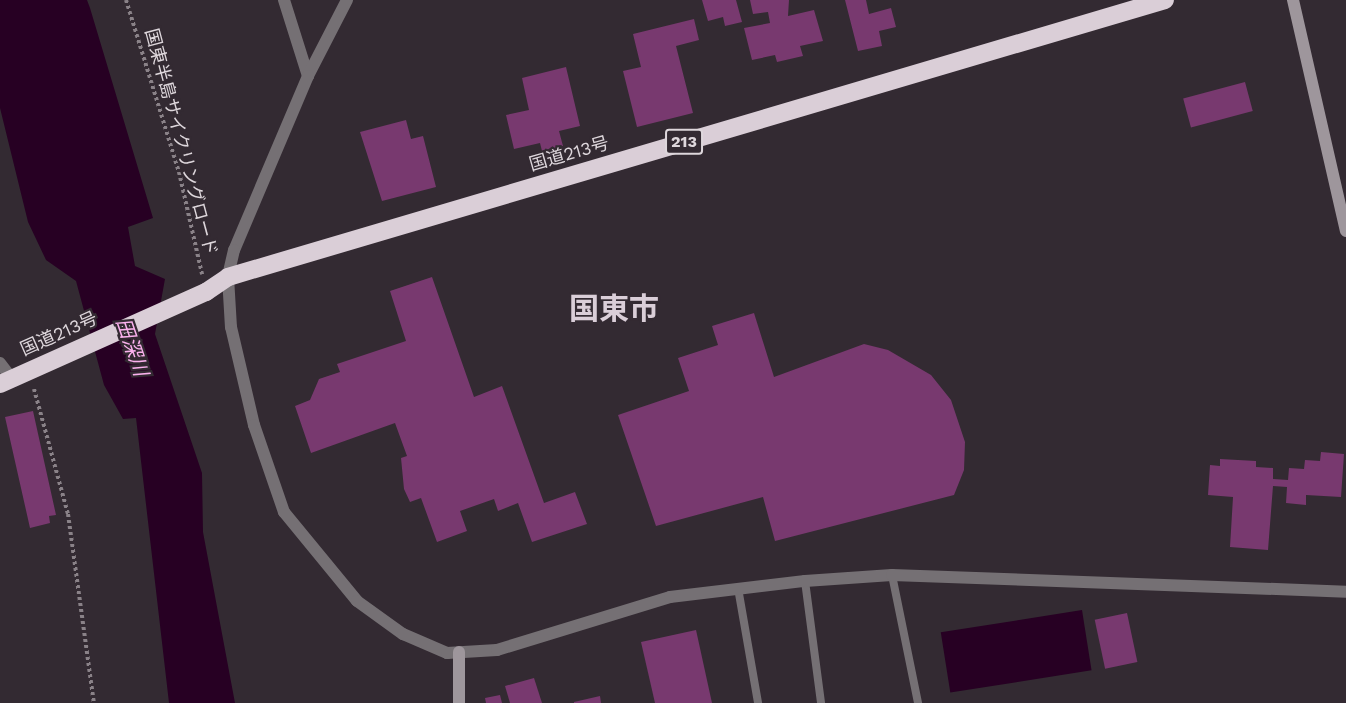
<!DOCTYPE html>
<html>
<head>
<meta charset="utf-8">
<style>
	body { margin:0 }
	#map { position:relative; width:1346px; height:703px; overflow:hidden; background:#332a32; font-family:"Work Sans","Noto Sans JP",sans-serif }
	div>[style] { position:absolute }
	.water>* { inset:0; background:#270023; transform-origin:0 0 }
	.building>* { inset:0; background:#78396f; transform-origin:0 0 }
	.path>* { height:4px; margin-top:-2px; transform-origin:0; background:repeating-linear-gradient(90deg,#8a8288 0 3px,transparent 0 6px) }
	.lane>* { height:8px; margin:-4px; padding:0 4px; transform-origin:4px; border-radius:4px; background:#757074 }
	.street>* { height:12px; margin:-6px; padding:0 6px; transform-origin:6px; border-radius:6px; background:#757074 }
	.secondary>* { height:12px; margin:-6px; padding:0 6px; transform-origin:6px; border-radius:6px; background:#9e969c }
	.highway>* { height:18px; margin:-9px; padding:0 9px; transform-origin:9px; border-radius:9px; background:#daced7 }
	span { translate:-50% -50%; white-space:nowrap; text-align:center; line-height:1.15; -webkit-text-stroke:4.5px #332a32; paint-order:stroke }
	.shield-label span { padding:2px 4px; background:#332a32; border:2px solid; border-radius:4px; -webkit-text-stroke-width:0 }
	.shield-label { font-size:16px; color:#ded7dc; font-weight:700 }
	.street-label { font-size:18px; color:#ded7dc }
	.water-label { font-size:20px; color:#fab1ed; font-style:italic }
	.town-label { font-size:30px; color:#daced8; font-weight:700 }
</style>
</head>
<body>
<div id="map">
	<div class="water">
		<i style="clip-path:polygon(0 0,87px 0,90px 8px,153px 218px,128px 227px,135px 266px,165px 279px,155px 334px,202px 473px,203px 532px,235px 703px,169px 703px,136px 418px,123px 419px,104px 385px,76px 281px,46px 260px,28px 222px,0 108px)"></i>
		<i style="left:1082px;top:610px;width:61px;height:143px;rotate:81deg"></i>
	</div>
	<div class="building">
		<i style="clip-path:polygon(702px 0,736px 0,742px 22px,725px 26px,723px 17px,708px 21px)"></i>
		<i style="clip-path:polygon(750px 0,789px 0,788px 16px,814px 10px,823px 41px,800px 46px,803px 56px,777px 62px,775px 55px,752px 60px,744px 28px,770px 23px,768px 12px,753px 14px)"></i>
		<i style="clip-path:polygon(845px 0,866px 0,869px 14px,891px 8px,896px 27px,879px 31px,882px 46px,858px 51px)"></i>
		<i style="clip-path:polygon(694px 19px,699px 40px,676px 46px,693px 113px,637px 127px,623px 71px,641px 67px,633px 34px)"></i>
		<i style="clip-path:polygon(566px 67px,580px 126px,559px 131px,563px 146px,542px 151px,540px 143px,514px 149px,506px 115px,529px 110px,522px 78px)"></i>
		<i style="left:1245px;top:82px;width:30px;height:64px;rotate:75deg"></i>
		<i style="clip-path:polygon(406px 120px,411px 139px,423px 136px,436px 187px,382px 201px,360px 132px)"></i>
		<i style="clip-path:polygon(432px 277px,474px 397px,502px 386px,544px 503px,575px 492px,587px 524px,532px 542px,518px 503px,498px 511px,494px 499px,460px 511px,467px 531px,437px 542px,421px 498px,410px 502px,404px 489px,401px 458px,407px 456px,395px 423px,311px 453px,295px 406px,310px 400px,319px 379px,340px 372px,337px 364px,406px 341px,390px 291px)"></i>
		<i style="clip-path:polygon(754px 313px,774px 377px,864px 344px,888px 350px,931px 375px,951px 400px,965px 442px,964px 470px,954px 495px,775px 541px,763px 497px,656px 526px,618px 415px,689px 391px,678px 358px,718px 345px,712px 326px)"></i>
		<i style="clip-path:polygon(33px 411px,56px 515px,49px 516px,50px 523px,30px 528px,5px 417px)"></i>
		<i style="clip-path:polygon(1321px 452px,1344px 454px,1341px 497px,1306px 495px,1306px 505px,1286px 503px,1287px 487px,1273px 486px,1268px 550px,1230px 547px,1233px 497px,1208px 495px,1210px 465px,1220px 466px,1220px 459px,1256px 461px,1256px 467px,1273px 468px,1273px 479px,1288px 480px,1289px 468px,1304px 469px,1305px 460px,1320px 461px)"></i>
		<i style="left:1127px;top:613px;width:50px;height:33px;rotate:78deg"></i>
		<i style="clip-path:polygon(696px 630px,712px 703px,655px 703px,641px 642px)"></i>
		<i style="clip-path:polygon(534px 678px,542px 703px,510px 703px,505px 686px)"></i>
		<i style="clip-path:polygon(500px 695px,502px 703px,486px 703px,485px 698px)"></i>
		<i style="clip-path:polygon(600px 696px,601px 703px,574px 703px,574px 702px)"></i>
	</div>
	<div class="path">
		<i style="left:126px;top:0;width:180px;rotate:72.9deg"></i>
		<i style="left:179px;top:172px;width:105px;rotate:77.3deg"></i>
		<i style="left:34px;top:389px;width:130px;rotate:74.8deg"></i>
		<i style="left:68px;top:514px;width:191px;rotate:82.2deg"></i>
	</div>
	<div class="lane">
		<i style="left:892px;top:575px;width:131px;rotate:78.5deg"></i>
		<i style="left:805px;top:581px;width:123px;rotate:82.5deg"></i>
		<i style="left:738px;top:588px;width:117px;rotate:80.1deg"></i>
	</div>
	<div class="street">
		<i style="left:284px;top:0;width:80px;rotate:72.5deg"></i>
		<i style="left:347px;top:0;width:85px;rotate:117.2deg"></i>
		<i style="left:308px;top:76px;width:189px;rotate:113deg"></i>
		<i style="left:234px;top:250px;width:28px;rotate:103deg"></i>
		<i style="left:228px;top:277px;width:50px;rotate:86.6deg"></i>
		<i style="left:231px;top:327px;width:101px;rotate:76.8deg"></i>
		<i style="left:254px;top:425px;width:92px;rotate:71deg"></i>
		<i style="left:284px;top:512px;width:115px;rotate:50.6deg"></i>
		<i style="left:357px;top:601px;width:57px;rotate:35.7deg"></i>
		<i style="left:403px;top:634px;width:48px;rotate:23.4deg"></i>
		<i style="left:447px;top:653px;width:50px;rotate:-3.4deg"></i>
		<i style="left:497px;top:650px;width:181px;rotate:-17deg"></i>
		<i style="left:670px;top:597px;width:136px;rotate:-6.8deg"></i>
		<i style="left:805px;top:581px;width:87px;rotate:-3.9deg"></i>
		<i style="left:892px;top:575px;width:454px;rotate:2.1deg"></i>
		<i style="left:0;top:363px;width:20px;rotate:53deg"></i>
	</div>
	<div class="secondary">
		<i style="left:1293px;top:0;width:237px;rotate:77.1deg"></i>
		<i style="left:459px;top:703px;width:51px;rotate:-90deg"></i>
	</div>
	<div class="highway">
		<i style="left:0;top:384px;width:226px;rotate:-24.1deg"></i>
		<i style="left:206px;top:292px;width:27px;rotate:-34deg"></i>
		<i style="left:228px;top:277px;width:977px;rotate:-16.47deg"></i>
	</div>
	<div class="shield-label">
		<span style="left:684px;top:142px">213</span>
	</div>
	<div class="street-label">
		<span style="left:181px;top:142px;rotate:75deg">国東半島サイクリングロード</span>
		<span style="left:569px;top:154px;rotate:-16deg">国道213号</span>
		<span style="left:59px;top:334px;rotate:-24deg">国道213号</span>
	</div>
	<div class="water-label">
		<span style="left:132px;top:347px;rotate:71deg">田深川</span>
	</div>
	<div class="town-label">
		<span style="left:614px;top:309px">国東市</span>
	</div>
</div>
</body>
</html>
